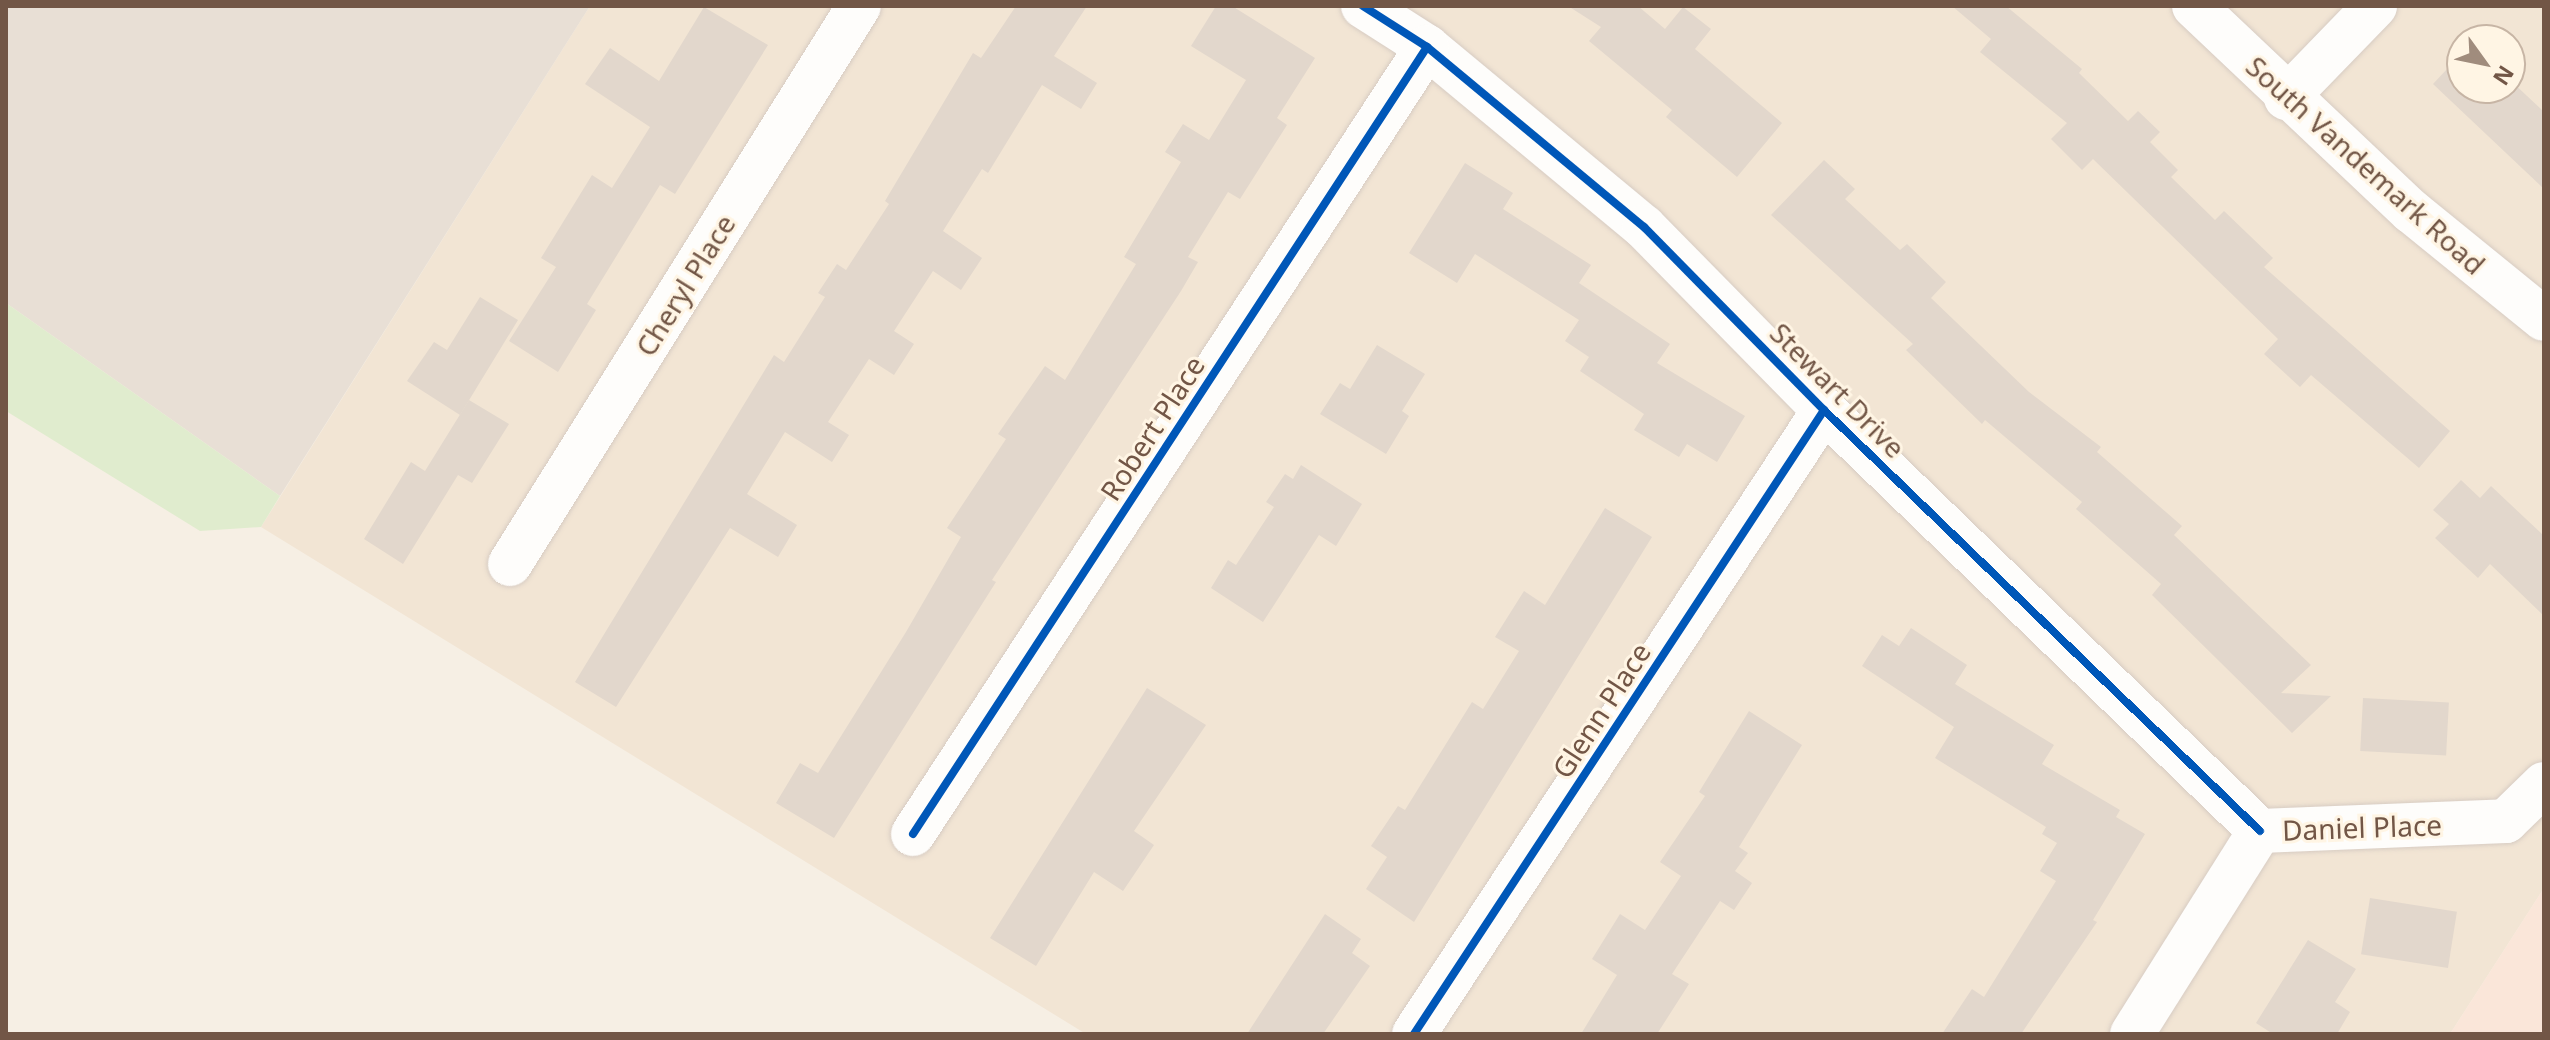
<!DOCTYPE html>
<html>
<head>
<meta charset="utf-8">
<style>
	body { margin:0 }
	#map { position:relative; width:2550px; height:1040px; overflow:hidden; background:#f6efe4; font-family:"Noto Sans",sans-serif }
	div>[style] { position:absolute }
	.residential>* { inset:0; background:#f2e5d4 }
	.commercial>* { inset:0; background:#fae6d9 }
	.industrial>* { inset:0; background:#e8dfd5 }
	.green>* { inset:0; background:#e0ecce }
	.building>* { inset:0; background:#e2d7cc; transform-origin:0 0 }
	.roads { filter:drop-shadow(0 0 2px #d7ccc3) drop-shadow(0 0 2px #d7ccc3) }
	.minor>* { height:44px; margin:-22px; padding:0 22px; transform-origin:22px; border-radius:22px; background:#fefdfb }
	.cycleway>* { height:8px; margin:-4px; padding:0 4px; transform-origin:4px; border-radius:4px; background:#0057b8 }
	span { translate:-50% -50%; white-space:nowrap; text-align:center; line-height:1.15; -webkit-text-stroke:6px #fff5e4; paint-order:stroke }
	.street-label { font-size:28px; color:#725646 }
	.frame { position:absolute; inset:0; border:8px solid #725646; pointer-events:none }
	.north { position:absolute; left:2446px; top:24px; width:80px; height:80px; box-sizing:border-box; background:#fff5e4; border:2px solid #c7b5a5; border-radius:50%; rotate:123deg; font-size:22px; font-weight:700; line-height:32px; text-align:center; color:#725646 }
	.north::after { content:''; display:block; margin:auto; width:28px; height:36px; background:#a08c7d; clip-path:polygon(50% 0,100% 100%,50% 72%,0 100%) }
</style>
</head>
<body>
<div id="map">
	<div class="residential">
		<i style="clip-path:polygon(evenodd,590px 6px,2544px 6px,2544px 888px,2450px 1034px,1086px 1034px,261px 527px,590px 6px,2462px 40px,2510px 40px,2510px 88px,2462px 88px,2462px 40px)"></i>
	</div>
	<div class="commercial">
		<i style="clip-path:polygon(2544px 888px,2544px 1034px,2450px 1034px)"></i>
	</div>
	<div class="industrial">
		<i style="clip-path:polygon(6px 6px,590px 6px,280px 496px,6px 303px)"></i>
	</div>
	<div class="green">
		<i style="clip-path:polygon(6px 303px,280px 496px,261px 527px,200px 531px,6px 411px)"></i>
	</div>
	<div class="building">
		<i style="clip-path:polygon(1016px 6px,1087px 6px,1054px 56px,1097px 83px,1081px 109px,1042px 85px,988px 173px,982px 169px,943px 231px,982px 258px,961px 290px,933px 271px,894px 331px,914px 344px,894px 375px,869px 359px,828px 422px,849px 435px,832px 462px,785px 432px,747px 494px,797px 525px,778px 557px,730px 528px,616px 707px,575px 682px,774px 355px,784px 362px,825px 297px,818px 293px,837px 264px,846px 270px,889px 204px,885px 201px,973px 53px,981px 58px)"></i>
		<i style="clip-path:polygon(1216px 6px,1232px 6px,1315px 58px,1277px 118px,1287px 125px,1240px 199px,1228px 192px,1188px 257px,1198px 262px,1181px 291px,992px 580px,996px 582px,834px 838px,776px 803px,800px 763px,818px 773px,906px 632px,961px 537px,947px 528px,1006px 439px,998px 434px,1045px 366px,1065px 380px,1136px 264px,1124px 257px,1181px 162px,1165px 152px,1183px 124px,1209px 140px,1246px 80px,1191px 46px)"></i>
		<i style="clip-path:polygon(1568px 6px,1638px 6px,1665px 29px,1683px 7px,1711px 29px,1695px 49px,1782px 123px,1737px 177px,1666px 117px,1672px 110px,1589px 41px,1601px 27px)"></i>
		<i style="clip-path:polygon(1952px 6px,2006px 6px,2082px 69px,2079px 73px,2128px 121px,2138px 111px,2160px 132px,2150px 142px,2178px 170px,2171px 177px,2215px 220px,2224px 211px,2273px 258px,2264px 267px,2450px 431px,2419px 468px,2311px 375px,2300px 387px,2264px 354px,2278px 339px,2093px 159px,2082px 170px,2051px 139px,2067px 123px,1980px 52px,1991px 39px)"></i>
		<i style="clip-path:polygon(704px 7px,768px 45px,675px 194px,660px 185px,587px 304px,596px 310px,558px 372px,509px 341px,556px 267px,541px 258px,592px 175px,612px 188px,650px 127px,585px 84px,610px 48px,659px 81px)"></i>
		<i style="clip-path:polygon(2462px 53px,2462px 88px,2510px 88px,2510px 80px,2544px 112px,2544px 189px,2433px 84px)"></i>
		<i style="clip-path:polygon(1824px 160px,1855px 189px,1845px 199px,1900px 250px,1907px 244px,1946px 282px,1931px 298px,2029px 392px,2101px 447px,2097px 452px,2182px 526px,2174px 535px,2311px 665px,2281px 693px,2331px 696px,2292px 733px,2152px 595px,2161px 584px,2076px 509px,2082px 502px,1985px 420px,1982px 424px,1906px 350px,1913px 344px,1771px 215px)"></i>
		<i style="clip-path:polygon(1465px 163px,1513px 193px,1503px 209px,1591px 265px,1579px 283px,1670px 344px,1657px 363px,1745px 416px,1717px 462px,1687px 444px,1679px 457px,1634px 430px,1644px 414px,1580px 371px,1589px 357px,1565px 341px,1579px 320px,1475px 254px,1457px 283px,1409px 253px)"></i>
		<i style="clip-path:polygon(480px 297px,518px 320px,460px 415px,407px 381px,434px 342px,447px 350px)"></i>
		<i style="clip-path:polygon(1377px 345px,1425px 374px,1402px 411px,1409px 416px,1386px 454px,1320px 414px,1340px 383px,1350px 389px)"></i>
		<i style="clip-path:polygon(469px 400px,509px 424px,472px 483px,458px 475px,403px 564px,364px 539px,411px 462px,425px 471px)"></i>
		<i style="clip-path:polygon(1301px 465px,1362px 504px,1336px 546px,1319px 535px,1263px 622px,1211px 588px,1228px 560px,1236px 565px,1274px 507px,1266px 502px,1285px 474px,1293px 479px)"></i>
		<i style="clip-path:polygon(2461px 480px,2480px 498px,2491px 486px,2544px 536px,2544px 616px,2490px 564px,2478px 578px,2435px 538px,2449px 524px,2433px 510px)"></i>
		<i style="clip-path:polygon(1605px 508px,1652px 537px,1414px 922px,1366px 889px,1387px 857px,1371px 846px,1398px 806px,1405px 810px,1472px 702px,1483px 709px,1519px 651px,1495px 637px,1524px 591px,1545px 605px)"></i>
		<i style="clip-path:polygon(1911px 628px,1967px 665px,1955px 684px,2054px 745px,2042px 764px,2120px 810px,2116px 817px,2145px 834px,2093px 920px,2097px 922px,2021px 1034px,1942px 1034px,1972px 989px,1984px 997px,2056px 881px,2040px 871px,2057px 843px,2042px 834px,2046px 827px,1935px 758px,1954px 727px,1862px 666px,1882px 635px,1899px 646px)"></i>
		<i style="clip-path:polygon(1147px 688px,1206px 725px,1134px 831px,1154px 845px,1123px 891px,1094px 872px,1036px 966px,990px 938px)"></i>
		<i style="left:2363px;top:698px;width:86px;height:53px;rotate:3deg"></i>
		<i style="clip-path:polygon(1749px 711px,1802px 745px,1739px 847px,1748px 853px,1735px 871px,1752px 883px,1734px 910px,1720px 901px,1672px 974px,1689px 984px,1657px 1034px,1581px 1034px,1617px 975px,1592px 959px,1620px 914px,1645px 930px,1681px 876px,1660px 862px,1705px 796px,1699px 792px)"></i>
		<i style="left:2370px;top:898px;width:88px;height:57px;rotate:9deg"></i>
		<i style="clip-path:polygon(1325px 914px,1361px 939px,1352px 953px,1370px 966px,1323px 1034px,1247px 1034px)"></i>
		<i style="clip-path:polygon(2308px 940px,2356px 969px,2335px 1002px,2350px 1012px,2337px 1034px,2273px 1034px,2256px 1023px)"></i>
	</div>
	<div class="roads">
		<div class="minor">
			<i style="left:1363px;top:6px;width:76px;rotate:32.6deg"></i>
			<i style="left:1427px;top:47px;width:282px;rotate:39.7deg"></i>
			<i style="left:1644px;top:227px;width:257px;rotate:45.5deg"></i>
			<i style="left:1824px;top:410px;width:606px;rotate:44deg"></i>
			<i style="left:2194px;top:6px;width:299px;rotate:43.4deg"></i>
			<i style="left:2411px;top:211px;width:171px;rotate:39.1deg"></i>
			<i style="left:2286px;top:98px;width:128px;rotate:-45.9deg"></i>
			<i style="left:510px;top:564px;width:658px;rotate:-57.98deg"></i>
			<i style="left:2260px;top:831px;width:246px;rotate:-2.3deg"></i>
			<i style="left:2506px;top:821px;width:53px;rotate:-44.2deg"></i>
			<i style="left:913px;top:834px;width:940px;rotate:-56.85deg"></i>
			<i style="left:1414px;top:1034px;width:747px;rotate:-56.69deg"></i>
			<i style="left:2132px;top:1034px;width:240px;rotate:-57.8deg"></i>
		</div>
	</div>
	<div class="cycleway">
		<i style="left:1363px;top:6px;width:76px;rotate:32.6deg"></i>
		<i style="left:1427px;top:47px;width:282px;rotate:39.7deg"></i>
		<i style="left:1644px;top:227px;width:257px;rotate:45.5deg"></i>
		<i style="left:1824px;top:410px;width:606px;rotate:44deg"></i>
		<i style="left:913px;top:834px;width:940px;rotate:-56.85deg"></i>
		<i style="left:1414px;top:1034px;width:747px;rotate:-56.69deg"></i>
	</div>
	<div class="street-label">
		<span style="left:2366px;top:165px;rotate:42deg">South Vandemark Road</span>
		<span style="left:685px;top:285px;rotate:-58deg">Cheryl Place</span>
		<span style="left:1838px;top:390px;rotate:45deg">Stewart Drive</span>
		<span style="left:1152px;top:428px;rotate:-57deg">Robert Place</span>
		<span style="left:1601px;top:710px;rotate:-57deg">Glenn Place</span>
		<span style="left:2362px;top:827px;rotate:-2deg">Daniel Place</span>
	</div>
	<div class="frame"></div>
	<div class="north">N</div>
</div>
</body>
</html>
